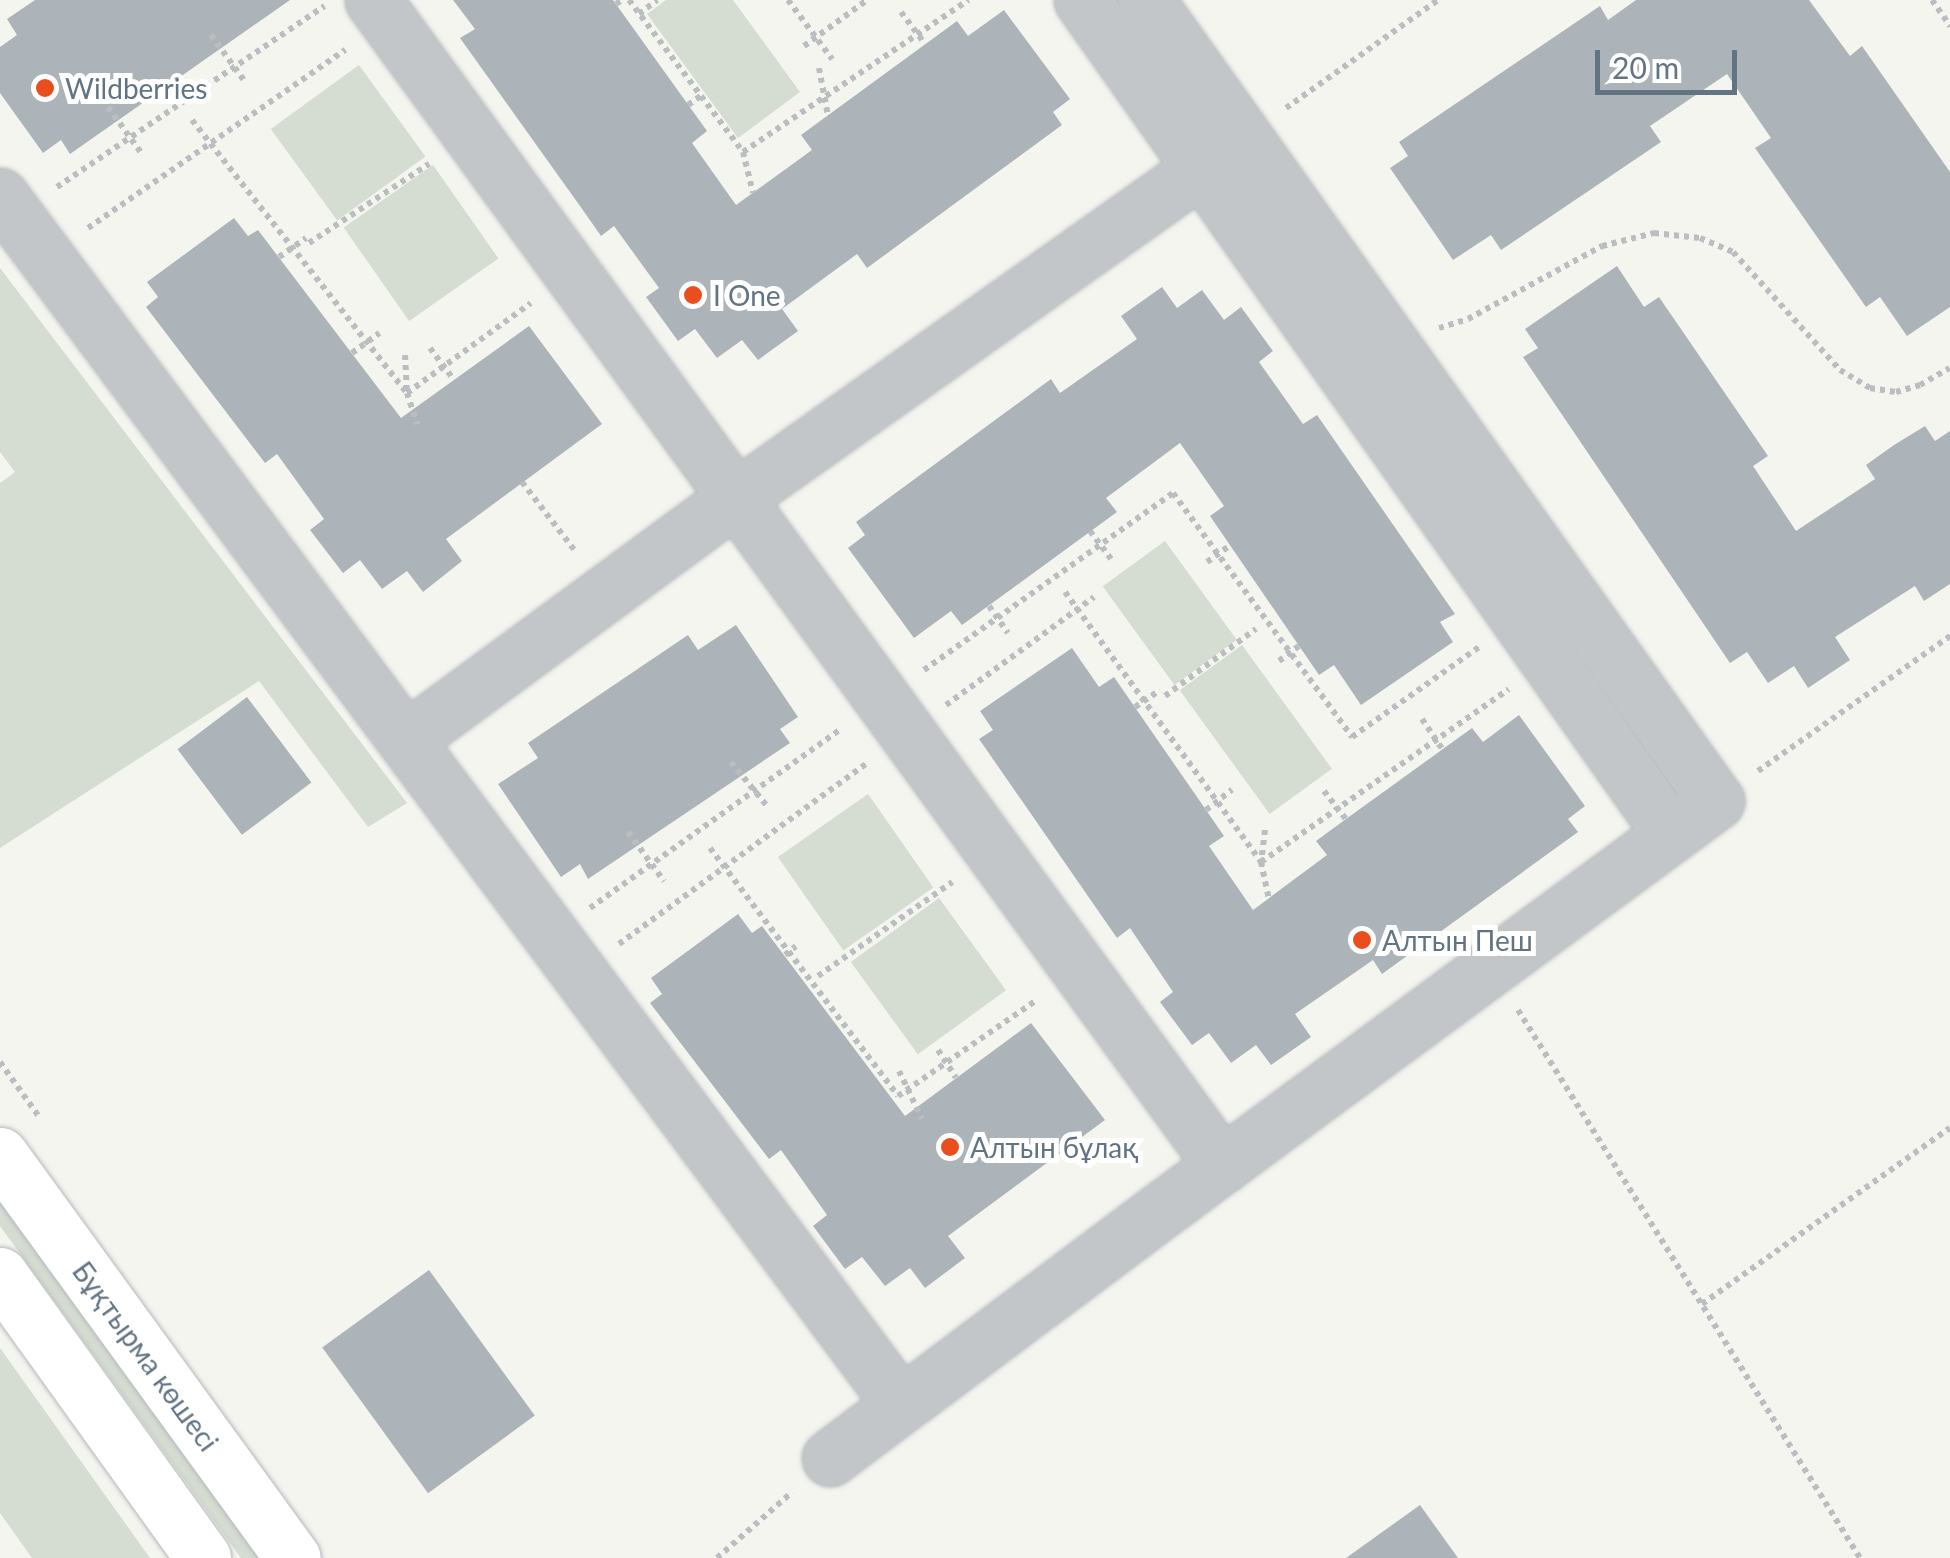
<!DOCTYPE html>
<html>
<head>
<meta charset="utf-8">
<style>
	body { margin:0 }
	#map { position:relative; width:1950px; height:1558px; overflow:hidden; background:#f5f5f0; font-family:Lato,sans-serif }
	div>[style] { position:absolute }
	.green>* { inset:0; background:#d5dcd1; transform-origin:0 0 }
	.building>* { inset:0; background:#acb4b9; transform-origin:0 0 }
	.path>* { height:6px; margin-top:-3px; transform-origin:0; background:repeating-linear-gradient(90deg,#bbbec0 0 5px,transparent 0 10px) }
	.roads { filter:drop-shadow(0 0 2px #b5b9bd) drop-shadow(0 0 2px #b5b9bd) }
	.minor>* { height:55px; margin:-27.5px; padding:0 27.5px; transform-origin:27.5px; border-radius:27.5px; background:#c2c6c9 }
	.major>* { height:55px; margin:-27.5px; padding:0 27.5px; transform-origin:27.5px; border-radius:27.5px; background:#fff }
	.dots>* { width:28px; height:28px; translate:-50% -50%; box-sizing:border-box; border:5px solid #fff; border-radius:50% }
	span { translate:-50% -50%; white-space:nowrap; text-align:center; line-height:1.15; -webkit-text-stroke:10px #fff; paint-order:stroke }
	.poi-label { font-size:28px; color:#627483 }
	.left { translate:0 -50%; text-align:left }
	.street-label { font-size:28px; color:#627483 }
	.scale { position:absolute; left:1595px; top:50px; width:142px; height:45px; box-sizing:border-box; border:5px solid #627483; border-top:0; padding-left:12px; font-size:30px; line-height:35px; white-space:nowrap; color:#627483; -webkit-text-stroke:8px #fff; paint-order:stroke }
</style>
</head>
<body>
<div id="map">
	<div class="green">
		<i style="clip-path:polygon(666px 0,733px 0,800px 92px,738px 138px,647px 14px)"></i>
		<i style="left:359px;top:65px;width:113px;height:109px;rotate:54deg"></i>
		<i style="left:433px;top:165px;width:114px;height:109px;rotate:55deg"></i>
		<i style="clip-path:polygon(0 268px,407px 803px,368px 827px,259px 681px,0 848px,0 483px,15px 472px,0 452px)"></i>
		<i style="left:1165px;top:541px;width:122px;height:77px;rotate:54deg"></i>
		<i style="left:1242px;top:645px;width:153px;height:77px;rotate:54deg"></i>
		<i style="left:868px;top:794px;width:114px;height:110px;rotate:55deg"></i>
		<i style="left:939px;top:898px;width:114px;height:109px;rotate:54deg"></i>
		<i style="clip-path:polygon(0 1172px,280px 1558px,241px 1558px,0 1226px)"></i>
		<i style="clip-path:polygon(0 1348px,150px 1558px,32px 1558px,0 1513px)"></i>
	</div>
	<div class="building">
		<i style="clip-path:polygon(35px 0,290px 0,70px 154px,61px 140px,43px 153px,0 93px,0 47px,17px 35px,7px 19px)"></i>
		<i style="clip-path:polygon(453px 0,613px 0,707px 131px,692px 143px,736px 205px,812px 150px,801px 135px,957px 21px,968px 36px,1004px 10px,1070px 99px,1053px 112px,1062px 125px,867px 268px,857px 254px,782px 309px,798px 331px,758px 360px,742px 340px,717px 358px,695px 329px,678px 341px,646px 297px,659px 288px,614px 226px,601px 236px,580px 206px,460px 38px,475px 29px)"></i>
		<i style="clip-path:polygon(1636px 0,1809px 0,1850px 56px,1862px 46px,1950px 172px,1950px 307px,1907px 336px,1880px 297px,1866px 307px,1755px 148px,1771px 138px,1727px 74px,1650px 126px,1661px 142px,1501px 250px,1491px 235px,1453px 260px,1390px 168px,1408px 156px,1399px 142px,1600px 6px,1608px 20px)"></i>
		<i style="clip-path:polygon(234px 218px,248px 236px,258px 230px,401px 418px,529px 326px,602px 424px,446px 539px,462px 561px,423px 592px,407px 571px,382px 589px,360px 560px,343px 573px,310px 530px,324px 519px,277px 454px,265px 463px,146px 307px,158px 297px,147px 282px)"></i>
		<i style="clip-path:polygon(1617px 266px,1644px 307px,1659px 297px,1768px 456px,1753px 466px,1796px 531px,1875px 479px,1866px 465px,1894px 445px,1925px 426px,1935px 441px,1950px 431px,1950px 584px,1924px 601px,1915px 586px,1835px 637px,1850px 660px,1808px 688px,1794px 666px,1768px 683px,1747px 652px,1730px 663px,1523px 357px,1538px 348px,1525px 329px)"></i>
		<i style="clip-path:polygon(1162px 287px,1177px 308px,1202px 290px,1224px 320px,1241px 307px,1273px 351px,1259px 362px,1303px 424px,1317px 415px,1455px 614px,1440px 622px,1453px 642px,1361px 705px,1334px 665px,1319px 675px,1210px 516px,1224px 506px,1180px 443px,1106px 498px,1117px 512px,962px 625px,951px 611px,914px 638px,848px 548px,865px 535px,856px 522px,1051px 379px,1060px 393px,1137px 339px,1121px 316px)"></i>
		<i style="clip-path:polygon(736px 625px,798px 717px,780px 729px,790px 743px,588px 879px,580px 864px,561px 877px,498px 784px,538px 758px,528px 743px,688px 635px,698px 650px)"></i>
		<i style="clip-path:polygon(1072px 648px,1099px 687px,1114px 677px,1206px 810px,1224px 836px,1209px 846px,1253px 910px,1327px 855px,1316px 841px,1346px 819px,1472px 728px,1483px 742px,1519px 715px,1585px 806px,1568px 819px,1578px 832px,1382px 974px,1373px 960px,1295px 1014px,1311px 1037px,1271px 1065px,1256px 1045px,1231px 1063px,1209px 1033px,1192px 1045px,1160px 1002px,1173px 992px,1130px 928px,1117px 938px,979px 739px,993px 730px,980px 711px)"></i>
		<i style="left:247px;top:697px;width:107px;height:87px;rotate:53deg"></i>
		<i style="clip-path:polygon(738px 914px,752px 933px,762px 926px,905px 1116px,1031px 1023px,1105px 1120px,948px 1236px,965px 1258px,925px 1288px,910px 1268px,885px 1286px,862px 1257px,845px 1269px,813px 1226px,827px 1215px,781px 1150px,769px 1159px,650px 1003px,662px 994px,651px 978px)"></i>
		<i style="left:429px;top:1270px;width:180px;height:132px;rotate:54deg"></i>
		<i style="clip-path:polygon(1420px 1505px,1458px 1558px,1346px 1558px)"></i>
	</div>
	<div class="path">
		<i style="left:629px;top:0;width:190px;rotate:53.1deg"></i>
		<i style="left:743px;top:152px;width:272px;rotate:-34deg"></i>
		<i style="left:788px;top:0;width:74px;rotate:53.3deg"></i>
		<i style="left:1932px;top:0;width:32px;rotate:55deg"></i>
		<i style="left:616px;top:4px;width:7px;rotate:-34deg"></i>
		<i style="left:901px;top:12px;width:40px;rotate:53deg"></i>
		<i style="left:639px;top:14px;width:23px;rotate:-38deg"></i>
		<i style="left:211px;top:35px;width:59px;rotate:53.9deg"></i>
		<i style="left:804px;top:46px;width:78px;rotate:-36.1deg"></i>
		<i style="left:819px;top:68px;width:49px;rotate:79.4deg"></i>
		<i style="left:688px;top:105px;width:16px;rotate:-35deg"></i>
		<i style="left:108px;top:107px;width:58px;rotate:54.1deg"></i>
		<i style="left:1286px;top:108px;width:186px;rotate:-35.4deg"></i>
		<i style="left:192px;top:120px;width:347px;rotate:51.8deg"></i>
		<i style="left:407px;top:393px;width:153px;rotate:-36deg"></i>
		<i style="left:743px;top:152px;width:42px;rotate:76.3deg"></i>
		<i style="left:57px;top:187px;width:323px;rotate:-34.1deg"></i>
		<i style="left:88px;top:228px;width:313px;rotate:-34.7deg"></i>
		<i style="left:309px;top:243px;width:144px;rotate:-33.4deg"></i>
		<i style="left:279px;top:257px;width:33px;rotate:-35deg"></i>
		<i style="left:1439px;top:328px;width:30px;rotate:-17deg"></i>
		<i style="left:1468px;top:319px;width:153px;rotate:-28.6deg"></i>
		<i style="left:1602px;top:246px;width:54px;rotate:-14deg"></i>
		<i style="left:1654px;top:233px;width:46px;rotate:6.2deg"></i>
		<i style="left:1700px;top:238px;width:36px;rotate:23deg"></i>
		<i style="left:1733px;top:252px;width:159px;rotate:47.8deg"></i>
		<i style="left:1840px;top:370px;width:35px;rotate:31deg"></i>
		<i style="left:1870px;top:388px;width:26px;rotate:9deg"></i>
		<i style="left:1896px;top:392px;width:25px;rotate:-16deg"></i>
		<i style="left:1920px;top:385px;width:34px;rotate:-30deg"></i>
		<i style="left:430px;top:348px;width:40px;rotate:53deg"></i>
		<i style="left:352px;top:353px;width:34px;rotate:-36deg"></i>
		<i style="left:405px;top:355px;width:38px;rotate:87deg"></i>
		<i style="left:407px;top:393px;width:33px;rotate:72deg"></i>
		<i style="left:522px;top:482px;width:88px;rotate:52.4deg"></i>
		<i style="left:1090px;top:531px;width:35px;rotate:53deg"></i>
		<i style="left:1207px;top:562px;width:29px;rotate:-36deg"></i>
		<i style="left:1065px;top:592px;width:334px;rotate:54deg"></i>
		<i style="left:1261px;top:862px;width:302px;rotate:-34.9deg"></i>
		<i style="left:989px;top:606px;width:33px;rotate:55deg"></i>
		<i style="left:1279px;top:661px;width:25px;rotate:-37deg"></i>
		<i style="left:924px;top:670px;width:305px;rotate:-35.4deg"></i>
		<i style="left:1173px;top:493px;width:303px;rotate:53.7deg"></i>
		<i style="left:1352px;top:737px;width:156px;rotate:-35.3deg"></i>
		<i style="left:1165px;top:696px;width:113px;rotate:-36.4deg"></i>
		<i style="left:946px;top:705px;width:183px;rotate:-36.1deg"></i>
		<i style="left:1135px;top:707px;width:30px;rotate:-34deg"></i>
		<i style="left:1422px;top:719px;width:36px;rotate:56deg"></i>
		<i style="left:731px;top:762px;width:57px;rotate:50.7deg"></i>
		<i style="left:1758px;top:771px;width:235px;rotate:-35.1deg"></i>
		<i style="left:1324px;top:791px;width:36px;rotate:52deg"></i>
		<i style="left:1206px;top:810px;width:33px;rotate:-38deg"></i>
		<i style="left:1265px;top:830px;width:32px;rotate:97deg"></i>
		<i style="left:1261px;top:862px;width:38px;rotate:78deg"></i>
		<i style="left:628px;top:832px;width:61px;rotate:53.7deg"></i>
		<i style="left:710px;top:848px;width:311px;rotate:52.8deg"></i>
		<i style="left:898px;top:1096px;width:170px;rotate:-34.7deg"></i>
		<i style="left:590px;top:908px;width:308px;rotate:-35.5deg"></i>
		<i style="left:619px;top:944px;width:307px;rotate:-36.1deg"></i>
		<i style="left:785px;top:955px;width:14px;rotate:-39deg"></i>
		<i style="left:818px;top:976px;width:164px;rotate:-35deg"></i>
		<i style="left:1518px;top:1010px;width:646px;rotate:58.03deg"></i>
		<i style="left:938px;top:1050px;width:33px;rotate:57deg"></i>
		<i style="left:0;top:1062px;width:69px;rotate:54.5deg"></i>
		<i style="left:899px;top:1071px;width:53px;rotate:64.4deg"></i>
		<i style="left:1702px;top:1304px;width:304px;rotate:-35.4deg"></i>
		<i style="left:717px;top:1558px;width:100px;rotate:-41.3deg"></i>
	</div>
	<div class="roads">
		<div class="minor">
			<i style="left:373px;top:0;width:1442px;rotate:53.92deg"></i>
			<i style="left:1222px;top:1165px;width:614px;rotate:-36.38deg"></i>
			<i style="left:1716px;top:801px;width:983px;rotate:-125.44deg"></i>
			<i style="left:1082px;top:0;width:1021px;rotate:54.77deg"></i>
			<i style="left:0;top:196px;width:1504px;rotate:53.3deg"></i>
			<i style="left:407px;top:739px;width:387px;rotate:-36.3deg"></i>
			<i style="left:719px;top:510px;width:643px;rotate:-35.32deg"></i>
			<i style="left:830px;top:1458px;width:489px;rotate:-36.8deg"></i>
		</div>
		<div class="major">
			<i style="left:0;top:1155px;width:498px;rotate:54deg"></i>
			<i style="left:0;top:1275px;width:348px;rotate:54.3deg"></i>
		</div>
	</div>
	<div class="dots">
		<i style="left:45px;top:88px;background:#e94e1c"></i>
		<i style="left:693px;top:295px;background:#e94e1c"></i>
		<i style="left:1362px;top:940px;background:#e94e1c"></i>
		<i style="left:950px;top:1147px;background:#e94e1c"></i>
	</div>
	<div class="poi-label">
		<span class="left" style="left:65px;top:88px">Wildberries</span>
		<span class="left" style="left:713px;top:295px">I One</span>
		<span class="left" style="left:1382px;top:940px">Алтын Пеш</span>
		<span class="left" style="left:970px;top:1147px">Алтын бұлақ</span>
	</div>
	<div class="street-label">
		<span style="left:146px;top:1356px;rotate:54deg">Бұқтырма көшесі</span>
	</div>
	<div class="scale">20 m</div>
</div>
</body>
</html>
